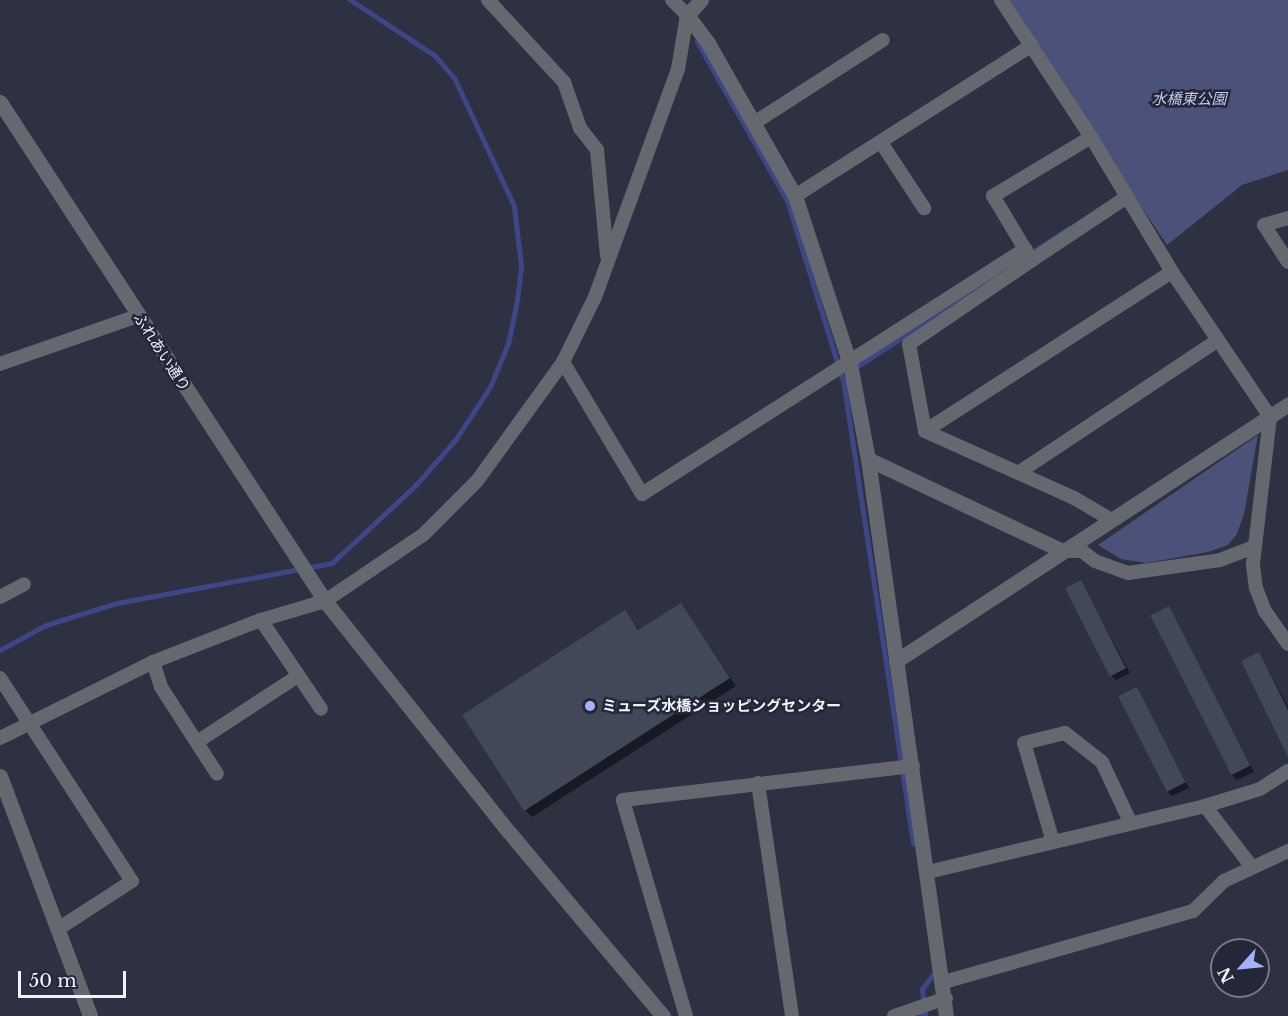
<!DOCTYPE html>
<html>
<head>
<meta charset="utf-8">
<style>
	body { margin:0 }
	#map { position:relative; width:1288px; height:1016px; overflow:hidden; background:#2d3142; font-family:"Libre Baskerville","Noto Sans JP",serif }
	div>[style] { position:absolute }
	.green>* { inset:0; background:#4a5279 }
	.shadow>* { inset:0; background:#0007 }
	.stream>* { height:4.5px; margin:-2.25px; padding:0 2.25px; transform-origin:2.25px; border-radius:2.25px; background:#3d4686 }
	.building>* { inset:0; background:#434859; transform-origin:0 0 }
	.minor>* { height:14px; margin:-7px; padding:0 7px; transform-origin:7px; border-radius:7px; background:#666870 }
	.tertiary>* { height:15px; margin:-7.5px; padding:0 7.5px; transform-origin:7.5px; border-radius:7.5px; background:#666870 }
	.dots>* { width:16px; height:16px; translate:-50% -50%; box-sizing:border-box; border:3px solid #242737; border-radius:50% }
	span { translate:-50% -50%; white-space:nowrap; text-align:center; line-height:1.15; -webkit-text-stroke:5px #242737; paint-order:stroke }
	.park-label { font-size:15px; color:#c2cbf1; font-style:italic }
	.street-label { font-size:15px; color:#f0f2fd }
	.poi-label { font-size:15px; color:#f0f2fd; font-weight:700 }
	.left { translate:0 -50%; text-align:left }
	.north { position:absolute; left:1210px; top:938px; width:60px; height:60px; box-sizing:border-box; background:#242737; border:2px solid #767886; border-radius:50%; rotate:243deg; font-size:16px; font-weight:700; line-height:24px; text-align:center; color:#f0f2fd }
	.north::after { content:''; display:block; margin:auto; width:21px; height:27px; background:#a3b2fd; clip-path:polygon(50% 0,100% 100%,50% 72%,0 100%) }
	.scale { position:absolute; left:18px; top:971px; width:108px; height:27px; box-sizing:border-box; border:3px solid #f0f2fd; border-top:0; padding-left:8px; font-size:18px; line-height:21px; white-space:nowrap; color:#f0f2fd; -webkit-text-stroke:4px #242737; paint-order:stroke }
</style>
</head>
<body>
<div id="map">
	<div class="green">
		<i style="clip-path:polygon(1001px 0,1288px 0,1288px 170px,1242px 185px,1167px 245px)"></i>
		<i style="clip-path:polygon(1258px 435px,1244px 514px,1237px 534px,1228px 545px,1208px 552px,1146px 563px,1121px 559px,1098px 545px)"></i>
	</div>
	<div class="shadow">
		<i style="clip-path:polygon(1081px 582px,1130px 673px,1116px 680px,1111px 675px)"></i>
		<i style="clip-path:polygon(681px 604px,736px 686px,532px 817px,525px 810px,625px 612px,640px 631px)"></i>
		<i style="clip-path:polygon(1169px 608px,1254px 772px,1237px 780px,1232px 775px)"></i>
		<i style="clip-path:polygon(1259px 653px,1288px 707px,1288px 752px)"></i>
		<i style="clip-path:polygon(1136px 689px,1189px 788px,1172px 796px,1167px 791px)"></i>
	</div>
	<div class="stream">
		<i style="left:697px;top:41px;width:185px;rotate:60.5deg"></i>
		<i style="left:788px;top:202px;width:189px;rotate:72.8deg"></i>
		<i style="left:844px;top:383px;width:466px;rotate:81.4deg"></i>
		<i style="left:1031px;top:253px;width:45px;rotate:-33.3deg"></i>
		<i style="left:855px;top:368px;width:168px;rotate:-33.1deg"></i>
		<i style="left:0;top:650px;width:52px;rotate:-28.5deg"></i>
		<i style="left:46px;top:625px;width:74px;rotate:-17.2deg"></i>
		<i style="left:117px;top:603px;width:219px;rotate:-10.5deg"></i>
		<i style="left:332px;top:563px;width:115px;rotate:-42.9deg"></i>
		<i style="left:416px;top:485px;width:61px;rotate:-49deg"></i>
		<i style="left:456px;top:439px;width:62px;rotate:-56.8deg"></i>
		<i style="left:490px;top:387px;width:47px;rotate:-67.3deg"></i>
		<i style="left:508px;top:344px;width:45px;rotate:-78.4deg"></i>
		<i style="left:517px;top:300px;width:34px;rotate:-83deg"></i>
		<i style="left:521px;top:266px;width:60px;rotate:-96.7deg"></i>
		<i style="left:514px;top:206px;width:141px;rotate:-115.1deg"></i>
		<i style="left:454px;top:78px;width:29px;rotate:-131deg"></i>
		<i style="left:435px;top:56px;width:102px;rotate:-146.6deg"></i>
		<i style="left:920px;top:1016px;width:5px;rotate:-22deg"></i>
		<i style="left:925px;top:1014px;width:25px;rotate:-97deg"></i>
		<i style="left:922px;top:989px;width:20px;rotate:-53deg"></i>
	</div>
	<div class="building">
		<i style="left:1081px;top:580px;width:99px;height:18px;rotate:63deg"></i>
		<i style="clip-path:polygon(681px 603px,730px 678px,524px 811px,462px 715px,625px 610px,638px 630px)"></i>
		<i style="left:1169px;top:606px;width:179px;height:21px;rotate:63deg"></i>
		<i style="clip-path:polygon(1259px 652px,1288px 710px,1288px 757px,1241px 661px)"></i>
		<i style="left:1137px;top:687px;width:107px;height:21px;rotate:63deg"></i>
	</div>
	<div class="minor">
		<i style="left:488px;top:0;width:112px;rotate:47.2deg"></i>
		<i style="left:564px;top:82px;width:49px;rotate:70.8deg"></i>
		<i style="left:580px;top:128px;width:28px;rotate:52deg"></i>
		<i style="left:597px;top:150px;width:106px;rotate:84.6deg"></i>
		<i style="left:1001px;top:0;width:164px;rotate:56.7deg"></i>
		<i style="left:1091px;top:137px;width:157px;rotate:59deg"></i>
		<i style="left:1172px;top:272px;width:175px;rotate:55.9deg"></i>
		<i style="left:1270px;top:417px;width:149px;rotate:96.6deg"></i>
		<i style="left:1253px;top:565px;width:23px;rotate:83deg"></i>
		<i style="left:1256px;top:588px;width:25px;rotate:69deg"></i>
		<i style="left:1265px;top:611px;width:40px;rotate:55.1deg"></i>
		<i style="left:754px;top:123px;width:153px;rotate:-32.8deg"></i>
		<i style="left:882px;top:144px;width:77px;rotate:56.7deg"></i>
		<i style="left:795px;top:196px;width:281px;rotate:-32.5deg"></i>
		<i style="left:1288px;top:218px;width:25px;rotate:164deg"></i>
		<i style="left:1264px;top:225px;width:44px;rotate:57deg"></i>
		<i style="left:1025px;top:249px;width:62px;rotate:-121.1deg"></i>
		<i style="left:993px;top:196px;width:114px;rotate:-31deg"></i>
		<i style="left:563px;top:362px;width:154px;rotate:59.1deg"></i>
		<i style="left:642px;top:494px;width:455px;rotate:-32.6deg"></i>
		<i style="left:1025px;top:249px;width:13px;rotate:58deg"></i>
		<i style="left:1032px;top:260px;width:114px;rotate:-33.6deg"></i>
		<i style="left:0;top:364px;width:146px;rotate:-19.2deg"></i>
		<i style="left:925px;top:431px;width:294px;rotate:-32.8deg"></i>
		<i style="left:925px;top:431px;width:88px;rotate:-100.4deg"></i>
		<i style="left:909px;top:344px;width:149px;rotate:-34.3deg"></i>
		<i style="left:925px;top:431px;width:163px;rotate:24.2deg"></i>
		<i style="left:1074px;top:498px;width:42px;rotate:30.3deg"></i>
		<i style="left:1018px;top:473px;width:240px;rotate:-33.6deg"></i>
		<i style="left:1063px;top:551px;width:19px"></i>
		<i style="left:1082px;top:551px;width:16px;rotate:38deg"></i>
		<i style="left:1095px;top:561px;width:35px;rotate:20deg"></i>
		<i style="left:1128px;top:573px;width:93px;rotate:-8deg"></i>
		<i style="left:1220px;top:560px;width:36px;rotate:-21deg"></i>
		<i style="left:0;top:597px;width:27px;rotate:-28deg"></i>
		<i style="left:261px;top:620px;width:107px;rotate:56deg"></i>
		<i style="left:153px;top:662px;width:26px;rotate:72deg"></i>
		<i style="left:161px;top:687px;width:103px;rotate:57.2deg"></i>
		<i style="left:0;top:678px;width:242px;rotate:57deg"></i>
		<i style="left:132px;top:881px;width:88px;rotate:147deg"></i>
		<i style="left:0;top:738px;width:171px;rotate:-26.4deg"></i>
		<i style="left:153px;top:662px;width:116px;rotate:-21.3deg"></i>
		<i style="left:261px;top:620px;width:67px;rotate:-16.5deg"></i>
		<i style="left:325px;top:601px;width:118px;rotate:-34deg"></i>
		<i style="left:423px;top:535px;width:76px;rotate:-45deg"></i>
		<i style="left:477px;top:481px;width:147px;rotate:-54.1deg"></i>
		<i style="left:563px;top:362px;width:72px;rotate:-63.8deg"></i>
		<i style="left:595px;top:297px;width:243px;rotate:-70deg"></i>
		<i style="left:678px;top:69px;width:55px;rotate:-80.5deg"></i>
		<i style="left:687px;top:15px;width:21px;rotate:-135deg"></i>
		<i style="left:197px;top:742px;width:121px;rotate:-33.2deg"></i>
		<i style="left:758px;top:783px;width:235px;rotate:81.7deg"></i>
		<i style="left:1205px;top:806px;width:77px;rotate:52.4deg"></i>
		<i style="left:1053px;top:842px;width:103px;rotate:-106.3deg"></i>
		<i style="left:1024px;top:743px;width:42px;rotate:-13.7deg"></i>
		<i style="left:1065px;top:733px;width:47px;rotate:38.1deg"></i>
		<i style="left:1102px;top:762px;width:68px;rotate:64.9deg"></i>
		<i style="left:928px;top:872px;width:285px;rotate:-13.4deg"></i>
		<i style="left:1205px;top:806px;width:58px;rotate:-17.2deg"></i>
		<i style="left:1260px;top:789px;width:33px;rotate:-33deg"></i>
		<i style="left:944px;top:982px;width:259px;rotate:-15.9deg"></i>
		<i style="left:1193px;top:911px;width:43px;rotate:-44.1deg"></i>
		<i style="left:1224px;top:881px;width:71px;rotate:-25.1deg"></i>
		<i style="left:686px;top:1016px;width:225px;rotate:-106.3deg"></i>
		<i style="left:623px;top:800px;width:292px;rotate:-6.7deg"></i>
		<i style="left:894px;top:1016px;width:55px;rotate:-19.1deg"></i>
	</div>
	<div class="tertiary">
		<i style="left:701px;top:0;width:21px;rotate:133deg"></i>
		<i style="left:687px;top:15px;width:35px;rotate:53deg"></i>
		<i style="left:708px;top:43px;width:176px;rotate:60.4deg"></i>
		<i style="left:795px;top:196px;width:177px;rotate:71.9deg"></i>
		<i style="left:850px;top:364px;width:97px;rotate:79.3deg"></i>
		<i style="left:868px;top:459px;width:562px;rotate:82.03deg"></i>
		<i style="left:0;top:102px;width:596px;rotate:56.92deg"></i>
		<i style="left:325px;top:601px;width:295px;rotate:51.5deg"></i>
		<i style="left:509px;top:832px;width:240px;rotate:50.1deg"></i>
		<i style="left:868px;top:459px;width:216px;rotate:25.3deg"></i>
		<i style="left:896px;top:661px;width:469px;rotate:-33.2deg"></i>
		<i style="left:0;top:776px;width:256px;rotate:69.4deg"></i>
	</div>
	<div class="dots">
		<i style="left:590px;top:706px;background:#a3b2fd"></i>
	</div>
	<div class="park-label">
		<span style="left:1189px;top:99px">水橋東公園</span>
	</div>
	<div class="street-label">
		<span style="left:162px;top:352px;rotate:57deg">ふれあい通り</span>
	</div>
	<div class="poi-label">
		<span class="left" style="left:602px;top:706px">ミューズ水橋ショッピングセンター</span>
	</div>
	<div class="north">N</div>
	<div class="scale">50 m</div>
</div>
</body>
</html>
